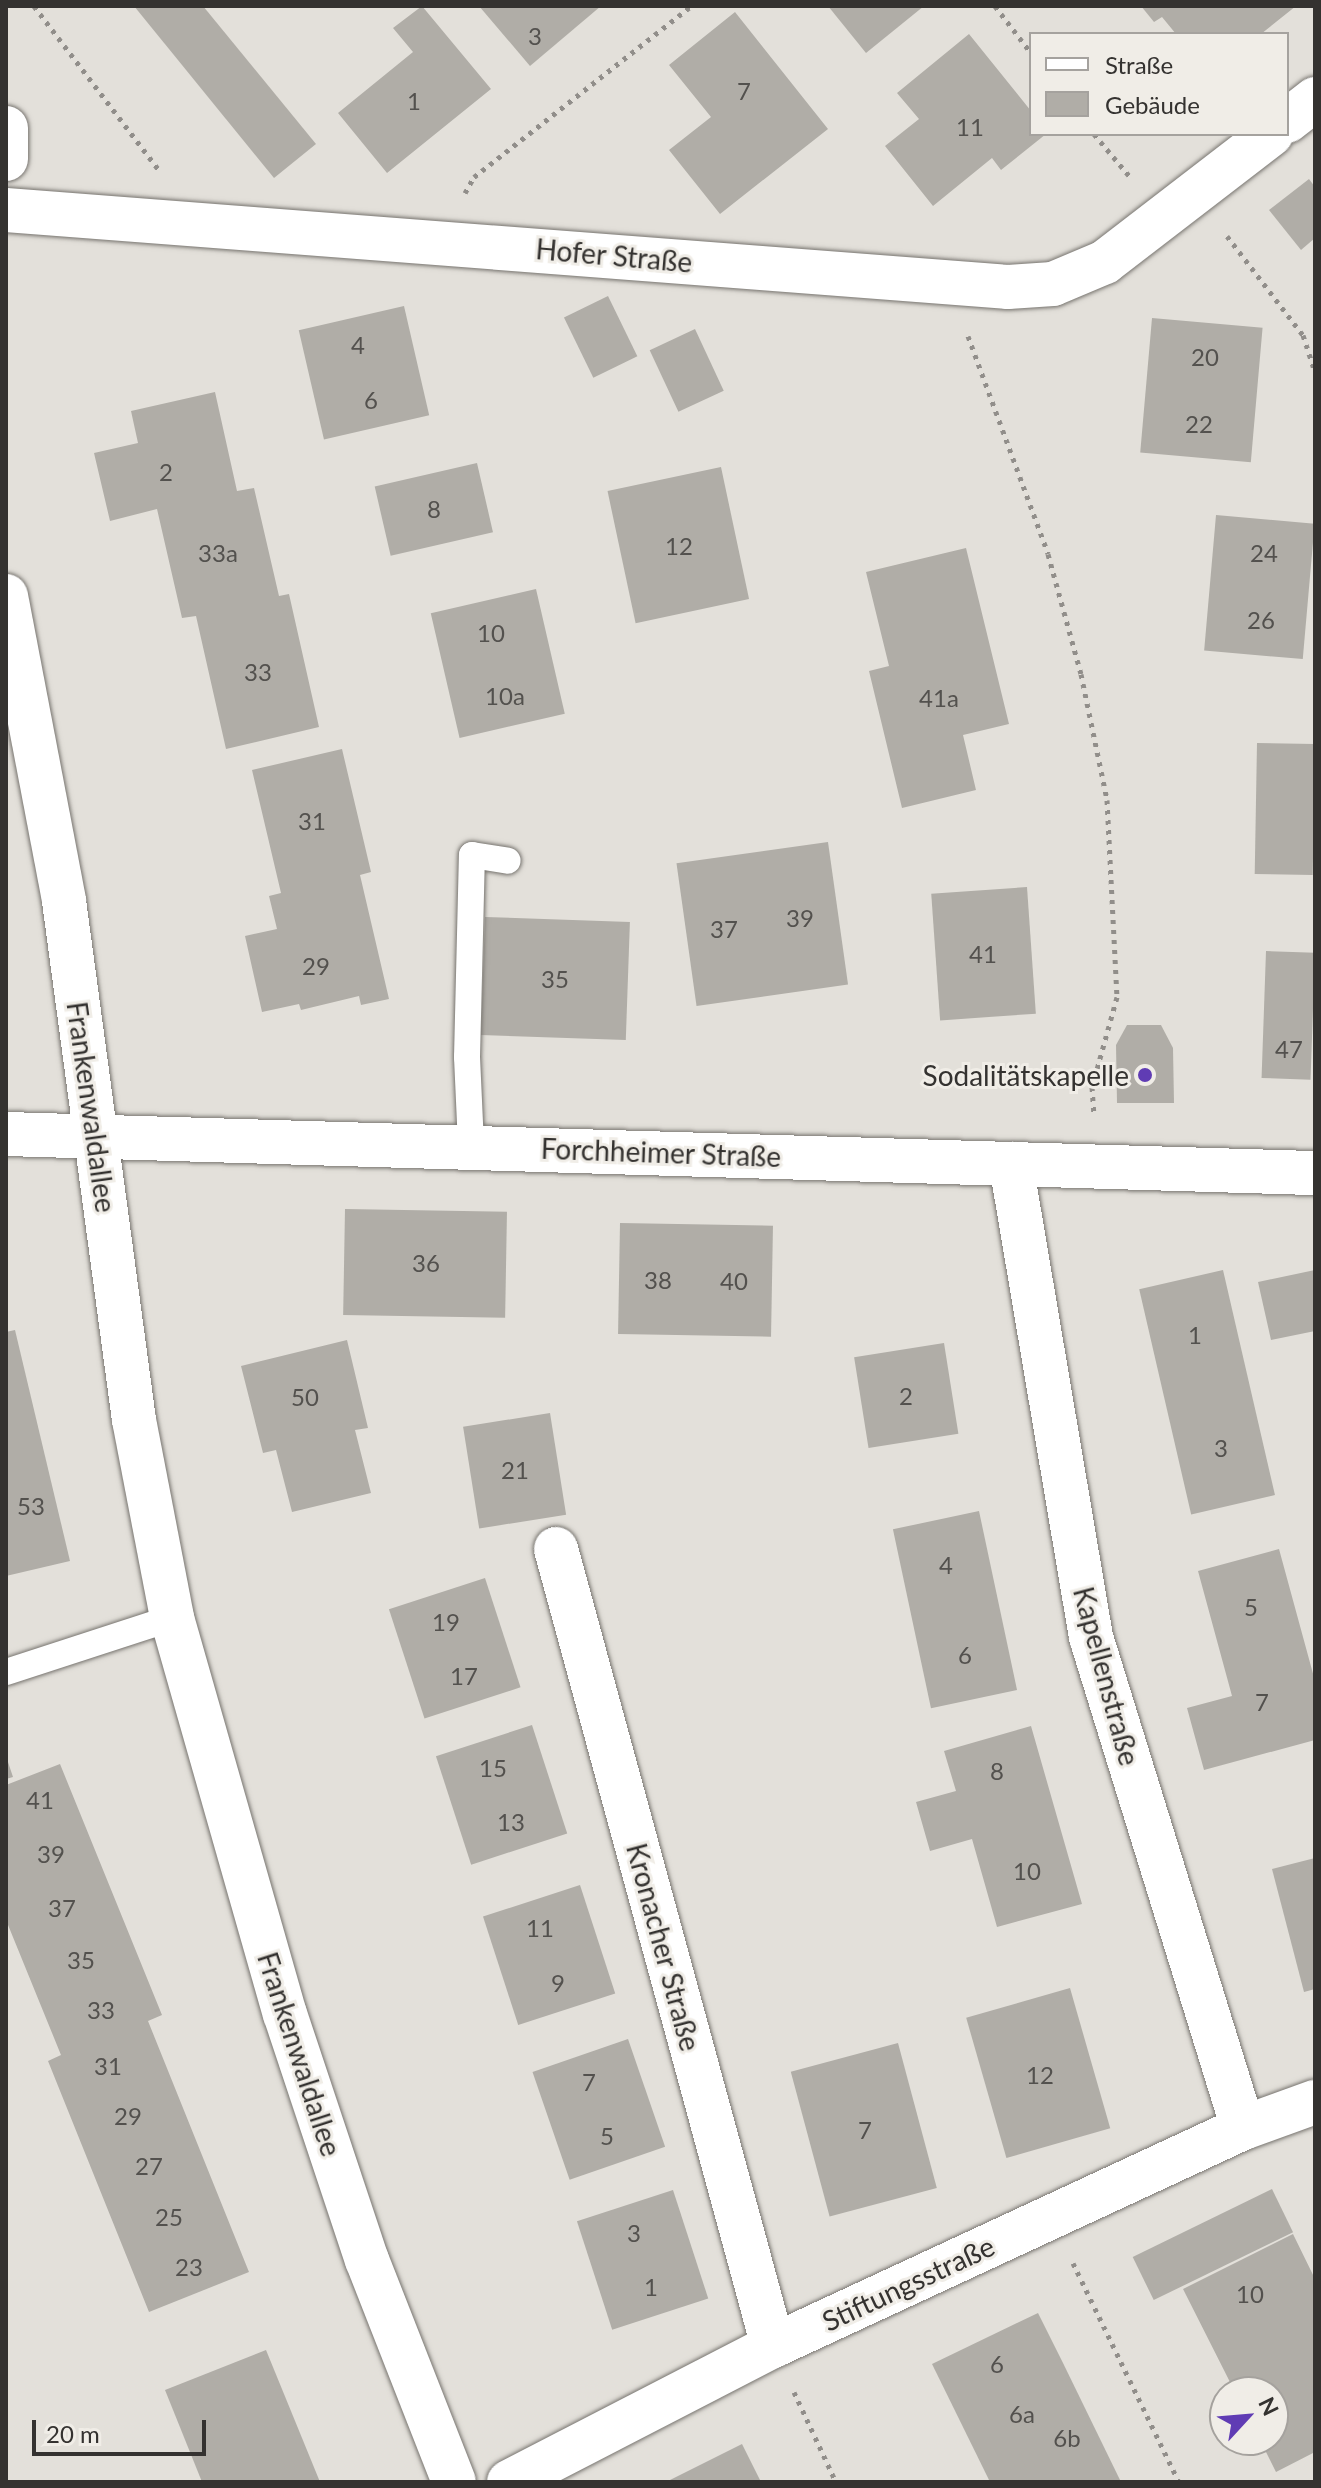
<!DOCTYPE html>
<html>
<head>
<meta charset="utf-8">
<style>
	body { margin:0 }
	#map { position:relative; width:1321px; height:2488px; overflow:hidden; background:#e3e0da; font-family:Lato,sans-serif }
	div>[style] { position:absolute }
	.building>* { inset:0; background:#b0ada7; transform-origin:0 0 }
	.path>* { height:5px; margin-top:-2.5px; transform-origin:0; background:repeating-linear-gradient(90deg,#918e8a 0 4px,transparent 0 10px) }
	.roads { filter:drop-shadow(0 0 2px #77746f) drop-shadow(0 0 2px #77746f) }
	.service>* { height:26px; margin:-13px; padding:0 13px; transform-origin:13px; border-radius:13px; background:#fff }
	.minor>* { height:44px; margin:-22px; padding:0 22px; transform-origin:22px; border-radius:22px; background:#fff }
	.dots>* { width:22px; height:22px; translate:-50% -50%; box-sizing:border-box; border:4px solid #f0ede7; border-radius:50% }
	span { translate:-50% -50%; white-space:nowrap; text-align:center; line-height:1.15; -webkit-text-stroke:6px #f0ede7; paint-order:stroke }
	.number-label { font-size:24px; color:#53514e }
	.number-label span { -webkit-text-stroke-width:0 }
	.street-label { font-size:28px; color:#343230 }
	.poi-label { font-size:28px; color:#343230 }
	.right { translate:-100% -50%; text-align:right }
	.frame { position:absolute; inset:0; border:8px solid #343230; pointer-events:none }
	.legend { position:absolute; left:1029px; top:32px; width:260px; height:104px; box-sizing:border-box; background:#f0ede7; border:2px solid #a5a29e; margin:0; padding:10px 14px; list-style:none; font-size:24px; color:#343230 }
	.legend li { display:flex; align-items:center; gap:16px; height:40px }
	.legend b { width:40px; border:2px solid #a5a29e }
	.north { position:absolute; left:1209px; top:2376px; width:80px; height:80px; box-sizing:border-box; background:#f0ede7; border:2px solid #a5a29e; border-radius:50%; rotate:64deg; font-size:22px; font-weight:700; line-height:32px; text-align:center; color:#343230 }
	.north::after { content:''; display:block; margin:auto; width:28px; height:36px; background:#603cb4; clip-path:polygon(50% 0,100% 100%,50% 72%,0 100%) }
	.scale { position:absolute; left:32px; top:2420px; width:174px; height:36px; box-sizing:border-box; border:4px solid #343230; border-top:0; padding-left:10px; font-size:24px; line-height:28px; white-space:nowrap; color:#343230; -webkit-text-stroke:6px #f0ede7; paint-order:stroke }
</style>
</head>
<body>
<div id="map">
	<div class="building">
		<i style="clip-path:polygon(134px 6px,203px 6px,316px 144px,274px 178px)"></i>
		<i style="clip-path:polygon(422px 6px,491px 89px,387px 173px,338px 113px,413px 52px,393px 28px)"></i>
		<i style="clip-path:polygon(479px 6px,601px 6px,530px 66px)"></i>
		<i style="clip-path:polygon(828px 6px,924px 6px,866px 53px)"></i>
		<i style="clip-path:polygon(1141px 6px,1296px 6px,1261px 34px,1176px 34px,1162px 17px,1154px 22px)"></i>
		<i style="clip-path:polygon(735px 12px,828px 129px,720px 214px,669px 150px,711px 117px,669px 65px)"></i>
		<i style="clip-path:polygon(969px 34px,1031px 111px,1031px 134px,1046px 134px,1001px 170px,992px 158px,933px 206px,885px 146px,919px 119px,897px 93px)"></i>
		<i style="clip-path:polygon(1309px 179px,1315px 187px,1315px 238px,1301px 250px,1269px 210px)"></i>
		<i style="left:608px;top:296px;width:67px;height:49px;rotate:64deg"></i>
		<i style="left:404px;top:306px;width:112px;height:108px;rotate:77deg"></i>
		<i style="left:1152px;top:318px;width:111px;height:135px;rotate:5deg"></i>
		<i style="left:695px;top:329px;width:68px;height:50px;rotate:65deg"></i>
		<i style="clip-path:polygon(215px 392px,237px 491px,254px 488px,279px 596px,289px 594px,319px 727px,226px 749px,196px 616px,182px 618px,157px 509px,110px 521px,94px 453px,138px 443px,131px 411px)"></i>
		<i style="left:477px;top:463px;width:71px;height:105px;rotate:77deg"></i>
		<i style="left:721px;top:467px;width:135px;height:116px;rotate:78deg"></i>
		<i style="left:1216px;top:515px;width:99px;height:136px;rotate:5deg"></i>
		<i style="clip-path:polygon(966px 548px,1009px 724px,963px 735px,976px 790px,902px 808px,869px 671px,889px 666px,866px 572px)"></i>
		<i style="left:536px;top:589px;width:128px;height:108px;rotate:77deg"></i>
		<i style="left:1257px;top:743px;width:58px;height:131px;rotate:1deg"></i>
		<i style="clip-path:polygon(342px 749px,371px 872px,360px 875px,389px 999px,361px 1005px,359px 996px,301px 1010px,299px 1004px,262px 1012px,245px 936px,277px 929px,269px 896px,281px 893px,252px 770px)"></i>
		<i style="left:828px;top:842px;width:144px;height:153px;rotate:82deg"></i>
		<i style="left:1027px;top:887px;width:127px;height:96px;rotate:86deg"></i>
		<i style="left:485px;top:917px;width:145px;height:118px;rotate:2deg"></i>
		<i style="left:1266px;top:951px;width:49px;height:127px;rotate:2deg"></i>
		<i style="clip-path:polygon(1127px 1025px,1161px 1025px,1173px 1048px,1174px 1103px,1117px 1103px,1116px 1045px)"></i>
		<i style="left:345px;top:1209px;width:162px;height:106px;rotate:1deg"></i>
		<i style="left:620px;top:1223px;width:153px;height:111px;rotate:1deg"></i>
		<i style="left:1223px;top:1270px;width:231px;height:86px;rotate:77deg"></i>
		<i style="clip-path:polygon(1315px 1270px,1315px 1331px,1271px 1340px,1258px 1282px)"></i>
		<i style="clip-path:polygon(15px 1330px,70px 1561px,6px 1576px,6px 1332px)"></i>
		<i style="clip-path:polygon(347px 1340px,368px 1428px,355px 1430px,371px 1493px,292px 1512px,276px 1450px,263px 1453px,241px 1366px)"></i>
		<i style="left:944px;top:1343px;width:92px;height:91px;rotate:81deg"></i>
		<i style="left:550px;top:1413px;width:103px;height:88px;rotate:81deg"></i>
		<i style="left:979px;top:1511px;width:183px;height:88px;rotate:78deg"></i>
		<i style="clip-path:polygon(1279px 1549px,1315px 1681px,1315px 1740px,1204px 1770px,1187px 1708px,1232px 1696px,1198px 1571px)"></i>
		<i style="left:485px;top:1578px;width:115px;height:101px;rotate:72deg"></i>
		<i style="left:532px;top:1725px;width:114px;height:101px;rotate:72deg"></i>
		<i style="clip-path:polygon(1031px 1726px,1082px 1904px,997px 1927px,972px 1839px,930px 1851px,916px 1802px,956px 1791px,944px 1751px)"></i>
		<i style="clip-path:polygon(6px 1756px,13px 1777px,6px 1779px)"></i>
		<i style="clip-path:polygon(60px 1764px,162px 2015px,148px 2021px,249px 2272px,149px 2312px,48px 2061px,61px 2055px,6px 1920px,6px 1785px)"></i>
		<i style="clip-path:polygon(1315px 1858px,1315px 1989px,1304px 1992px,1272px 1869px)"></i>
		<i style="left:580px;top:1885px;width:114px;height:102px;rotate:72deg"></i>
		<i style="left:1070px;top:1988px;width:146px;height:108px;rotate:74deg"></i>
		<i style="left:628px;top:2039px;width:114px;height:101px;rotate:71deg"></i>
		<i style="left:898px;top:2043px;width:150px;height:111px;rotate:75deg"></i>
		<i style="left:1272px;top:2189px;width:48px;height:155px;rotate:64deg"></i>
		<i style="left:673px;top:2190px;width:114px;height:101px;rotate:72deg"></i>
		<i style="clip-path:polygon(1293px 2234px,1315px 2279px,1315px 2452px,1276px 2472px,1260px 2440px,1273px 2440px,1273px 2392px,1235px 2392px,1183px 2289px)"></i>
		<i style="clip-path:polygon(1038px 2313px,1063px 2363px,1121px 2482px,990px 2482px,932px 2364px)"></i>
		<i style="clip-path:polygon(266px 2350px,320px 2482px,202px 2482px,165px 2390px)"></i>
		<i style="clip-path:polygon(742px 2444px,761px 2482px,666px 2482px)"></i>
	</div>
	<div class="path">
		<i style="left:34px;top:6px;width:206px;rotate:52.7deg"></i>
		<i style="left:995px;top:6px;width:59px;rotate:52.5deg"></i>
		<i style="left:1094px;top:134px;width:57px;rotate:49.9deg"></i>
		<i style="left:465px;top:193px;width:18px;rotate:-61deg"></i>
		<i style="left:474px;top:177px;width:276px;rotate:-38.2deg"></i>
		<i style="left:1227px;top:236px;width:125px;rotate:52.5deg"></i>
		<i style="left:1303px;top:335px;width:38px;rotate:72deg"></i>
		<i style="left:968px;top:336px;width:232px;rotate:69.8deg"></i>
		<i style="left:1048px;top:554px;width:124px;rotate:74.6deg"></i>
		<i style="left:1081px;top:674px;width:129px;rotate:78.3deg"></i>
		<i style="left:1107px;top:800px;width:197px;rotate:87.1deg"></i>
		<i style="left:1117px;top:997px;width:93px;rotate:105.5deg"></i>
		<i style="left:1092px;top:1087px;width:26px;rotate:86deg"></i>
		<i style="left:1073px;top:2263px;width:243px;rotate:64.2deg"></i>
		<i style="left:794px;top:2392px;width:99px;rotate:65deg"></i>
	</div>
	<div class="roads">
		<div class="service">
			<i style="left:471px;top:1145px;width:88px;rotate:-92.6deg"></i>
			<i style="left:467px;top:1057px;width:202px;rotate:-88.6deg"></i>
			<i style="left:472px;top:855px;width:36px;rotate:9deg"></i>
			<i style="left:6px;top:1672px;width:175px;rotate:-18deg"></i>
		</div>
		<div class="minor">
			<i style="left:1287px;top:121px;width:36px;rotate:-38deg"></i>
			<i style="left:6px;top:128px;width:31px;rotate:90deg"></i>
			<i style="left:6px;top:210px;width:1005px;rotate:4.39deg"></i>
			<i style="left:1008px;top:287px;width:45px;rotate:-3.8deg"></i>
			<i style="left:1053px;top:284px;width:56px;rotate:-22.9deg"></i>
			<i style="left:1105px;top:262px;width:210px;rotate:-37.6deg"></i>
			<i style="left:6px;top:596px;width:310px;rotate:79.2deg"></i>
			<i style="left:64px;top:901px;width:524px;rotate:82.32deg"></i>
			<i style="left:134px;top:1420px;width:202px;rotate:79.1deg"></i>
			<i style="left:172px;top:1618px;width:412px;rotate:74.1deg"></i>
			<i style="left:285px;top:2014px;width:259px;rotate:71.6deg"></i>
			<i style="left:367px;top:2260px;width:238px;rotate:68.6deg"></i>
			<i style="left:6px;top:1134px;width:1310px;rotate:1.71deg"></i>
			<i style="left:1011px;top:1164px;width:480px;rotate:80.4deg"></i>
			<i style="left:1091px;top:1637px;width:514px;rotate:72.8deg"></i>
			<i style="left:556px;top:1549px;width:826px;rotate:74.77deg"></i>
			<i style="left:509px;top:2482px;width:297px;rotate:-27.3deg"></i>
			<i style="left:773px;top:2346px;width:518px;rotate:-24.88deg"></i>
			<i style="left:1243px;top:2128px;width:77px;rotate:-19.9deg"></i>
		</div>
	</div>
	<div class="dots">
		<i style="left:1145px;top:1075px;background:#603cb4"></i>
	</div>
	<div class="number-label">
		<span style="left:535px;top:36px">3</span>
		<span style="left:744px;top:91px">7</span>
		<span style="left:414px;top:101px">1</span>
		<span style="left:970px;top:127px">11</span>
		<span style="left:358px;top:345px">4</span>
		<span style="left:1205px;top:357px">20</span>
		<span style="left:371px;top:400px">6</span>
		<span style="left:1199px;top:424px">22</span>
		<span style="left:166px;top:472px">2</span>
		<span style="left:434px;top:509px">8</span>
		<span style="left:679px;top:546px">12</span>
		<span style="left:218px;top:553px">33a</span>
		<span style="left:1264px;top:553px">24</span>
		<span style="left:1261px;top:620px">26</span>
		<span style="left:491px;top:633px">10</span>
		<span style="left:258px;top:672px">33</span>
		<span style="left:505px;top:696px">10a</span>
		<span style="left:939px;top:698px">41a</span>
		<span style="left:312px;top:821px">31</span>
		<span style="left:800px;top:918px">39</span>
		<span style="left:724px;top:929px">37</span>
		<span style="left:983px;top:954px">41</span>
		<span style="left:316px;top:966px">29</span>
		<span style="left:555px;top:979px">35</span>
		<span style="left:1289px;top:1049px">47</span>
		<span style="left:426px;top:1263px">36</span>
		<span style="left:658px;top:1280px">38</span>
		<span style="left:734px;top:1281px">40</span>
		<span style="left:1195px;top:1335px">1</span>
		<span style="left:906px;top:1396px">2</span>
		<span style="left:305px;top:1397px">50</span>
		<span style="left:1221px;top:1448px">3</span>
		<span style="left:515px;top:1470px">21</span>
		<span style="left:31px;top:1506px">53</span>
		<span style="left:946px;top:1565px">4</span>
		<span style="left:1251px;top:1607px">5</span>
		<span style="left:446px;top:1622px">19</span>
		<span style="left:965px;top:1655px">6</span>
		<span style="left:464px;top:1676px">17</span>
		<span style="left:1262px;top:1702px">7</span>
		<span style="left:493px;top:1768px">15</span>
		<span style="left:997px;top:1771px">8</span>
		<span style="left:40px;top:1800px">41</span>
		<span style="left:511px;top:1822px">13</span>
		<span style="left:51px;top:1854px">39</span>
		<span style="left:1027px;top:1871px">10</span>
		<span style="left:62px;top:1908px">37</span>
		<span style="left:540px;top:1928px">11</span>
		<span style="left:81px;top:1960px">35</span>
		<span style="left:558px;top:1983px">9</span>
		<span style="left:101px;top:2010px">33</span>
		<span style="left:108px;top:2066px">31</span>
		<span style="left:1040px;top:2075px">12</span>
		<span style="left:589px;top:2082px">7</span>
		<span style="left:128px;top:2116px">29</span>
		<span style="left:865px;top:2130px">7</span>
		<span style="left:607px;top:2136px">5</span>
		<span style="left:149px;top:2166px">27</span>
		<span style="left:169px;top:2217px">25</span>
		<span style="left:634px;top:2233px">3</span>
		<span style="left:189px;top:2267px">23</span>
		<span style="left:651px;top:2287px">1</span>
		<span style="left:1250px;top:2294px">10</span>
		<span style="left:997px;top:2364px">6</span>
		<span style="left:1022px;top:2414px">6a</span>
		<span style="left:1067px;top:2438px">6b</span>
	</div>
	<div class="street-label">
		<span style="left:614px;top:255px;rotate:5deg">Hofer Straße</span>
		<span style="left:92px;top:1107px;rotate:82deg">Frankenwaldallee</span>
		<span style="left:661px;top:1152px;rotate:2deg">Forchheimer Straße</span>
		<span style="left:1107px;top:1676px;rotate:75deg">Kapellenstraße</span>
		<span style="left:664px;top:1947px;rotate:75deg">Kronacher Straße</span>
		<span style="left:300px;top:2054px;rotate:72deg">Frankenwaldallee</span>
		<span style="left:908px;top:2283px;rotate:-25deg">Stiftungsstraße</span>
	</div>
	<div class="poi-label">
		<span class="right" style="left:1129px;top:1075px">Sodalitätskapelle</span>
	</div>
	<div class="frame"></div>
	<ul class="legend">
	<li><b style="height:10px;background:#fff"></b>Straße</li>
	<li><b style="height:22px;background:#b0ada7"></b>Gebäude</li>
	</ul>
	<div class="north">N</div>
	<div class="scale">20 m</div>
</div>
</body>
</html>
